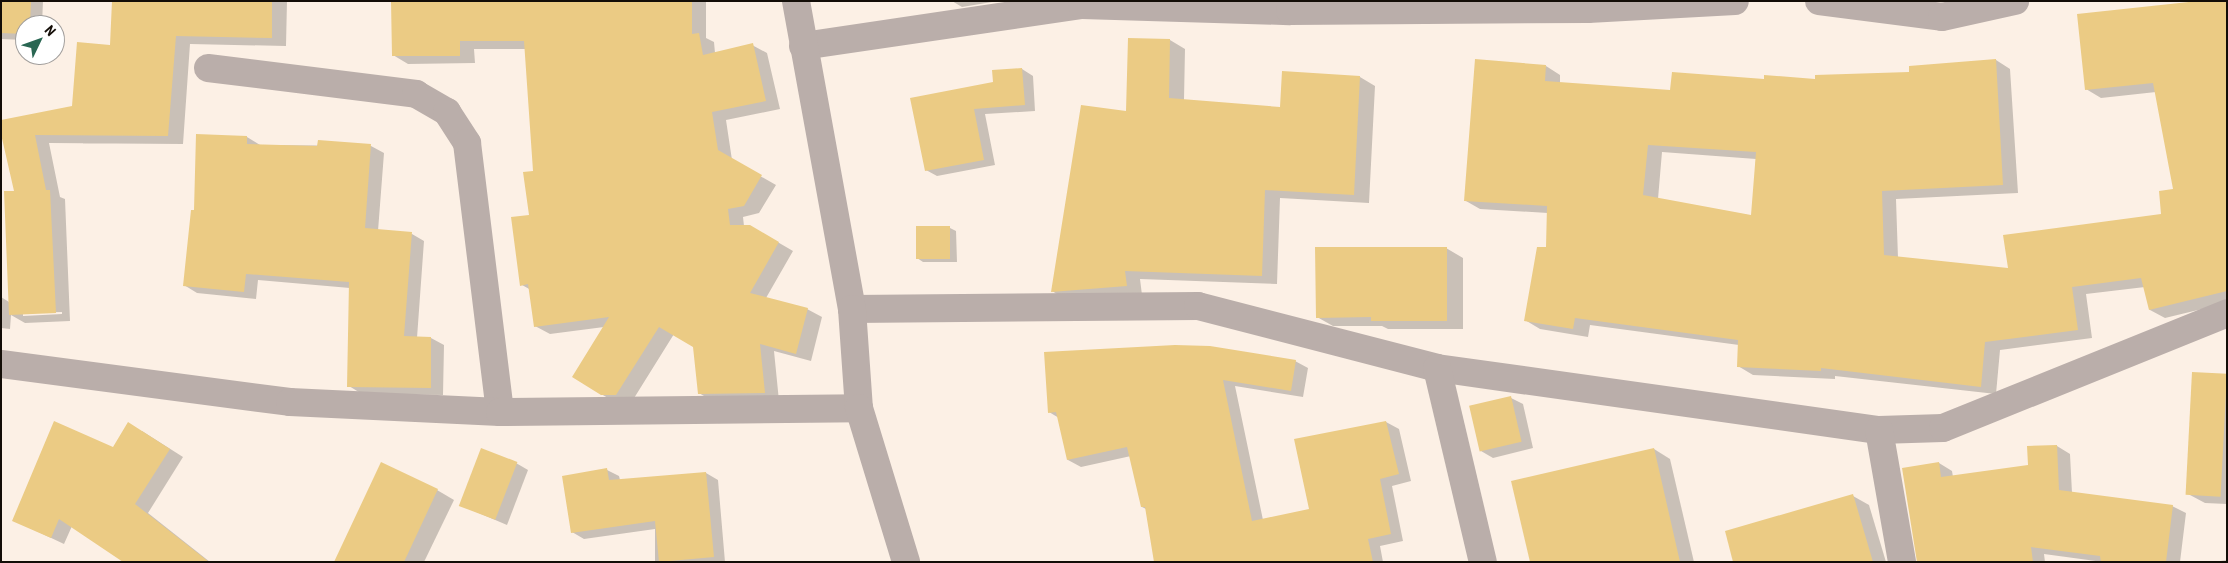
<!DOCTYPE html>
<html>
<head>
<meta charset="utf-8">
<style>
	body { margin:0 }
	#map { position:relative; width:2228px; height:563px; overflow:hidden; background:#fcf0e5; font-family:"Roboto Condensed",sans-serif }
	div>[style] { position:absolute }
	.shadow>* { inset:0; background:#0003 }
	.building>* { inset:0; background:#ebcb84; transform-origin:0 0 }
	.minor>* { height:28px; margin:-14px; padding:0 14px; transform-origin:14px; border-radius:14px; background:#baaeaa }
	.tertiary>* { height:28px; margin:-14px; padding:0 14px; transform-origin:14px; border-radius:14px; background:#baaeaa }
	span { translate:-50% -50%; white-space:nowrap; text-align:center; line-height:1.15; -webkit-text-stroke:4.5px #fff; paint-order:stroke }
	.frame { position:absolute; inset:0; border:2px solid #130d07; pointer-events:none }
	.north { position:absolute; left:15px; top:15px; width:50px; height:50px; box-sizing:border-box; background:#fff; border:1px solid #a19e9c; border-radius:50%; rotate:48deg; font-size:14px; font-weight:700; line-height:20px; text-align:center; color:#130d07 }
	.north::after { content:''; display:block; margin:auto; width:18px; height:22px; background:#296652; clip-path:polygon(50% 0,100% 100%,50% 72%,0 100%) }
</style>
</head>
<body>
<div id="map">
	<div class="shadow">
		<i style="clip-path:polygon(1px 1px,43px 1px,42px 25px,25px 25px,25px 40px,1px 39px)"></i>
		<i style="clip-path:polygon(evenodd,113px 1px,287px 1px,286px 46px,190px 44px,183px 144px,49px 143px,60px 197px,65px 199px,70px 321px,25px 323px,11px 315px,10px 329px,1px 328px,1px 297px,9px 302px,15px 192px,4px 139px,1px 138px,1px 121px,73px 107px,112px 47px,113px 1px,62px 312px,62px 314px,23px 316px,23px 313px,62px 312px)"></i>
		<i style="clip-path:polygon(392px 1px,706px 1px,706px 38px,714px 42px,715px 53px,752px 45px,767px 53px,780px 109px,726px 120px,732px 160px,776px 185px,759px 213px,743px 217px,744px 226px,750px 226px,793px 251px,766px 298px,807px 309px,822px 317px,811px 361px,774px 351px,779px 401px,714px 402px,699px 393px,694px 346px,674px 334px,631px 403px,617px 403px,601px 394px,604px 327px,550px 334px,535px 326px,531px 290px,522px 285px,534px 172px,526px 49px,474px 49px,475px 63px,408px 64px,393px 55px)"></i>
		<i style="clip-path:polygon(952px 1px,998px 1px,962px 7px)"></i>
		<i style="clip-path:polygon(evenodd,2227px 1px,2227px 303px,2165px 318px,2150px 310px,2145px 287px,2086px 294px,2092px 338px,2000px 350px,1996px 394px,1835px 376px,1835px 379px,1753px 375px,1738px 366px,1739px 345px,1590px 325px,1588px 337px,1540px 329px,1525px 320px,1547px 248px,1548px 213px,1480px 209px,1466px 201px,1546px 66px,1560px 75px,1560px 83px,1672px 92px,1765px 80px,1817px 80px,1910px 73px,1996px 60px,2010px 69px,2018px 193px,1896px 199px,1898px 258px,2009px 270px,2162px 215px,2175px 190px,2156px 92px,2101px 98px,2086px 89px,2227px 1px,1662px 152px,1756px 159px,1753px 216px,1658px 199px,1662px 152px)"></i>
		<i style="clip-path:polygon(1170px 40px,1185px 49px,1184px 100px,1281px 108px,1360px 77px,1375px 86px,1369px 203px,1280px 198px,1277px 284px,1140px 279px,1142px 295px,1067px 300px,1052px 291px,1128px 112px)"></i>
		<i style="clip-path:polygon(1022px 69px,1033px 76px,1035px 111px,985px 114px,995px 165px,937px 176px,926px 170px,994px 83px)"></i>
		<i style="clip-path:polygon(198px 135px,247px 137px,260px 145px,371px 146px,384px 153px,378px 231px,412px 234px,424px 241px,417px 338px,431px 338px,444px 345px,443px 395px,362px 394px,349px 386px,350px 288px,258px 280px,256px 299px,197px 293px,184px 285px,196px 211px)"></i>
		<i style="clip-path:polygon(950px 228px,956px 231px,957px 262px,923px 262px,917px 258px)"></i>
		<i style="clip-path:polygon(1446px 248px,1463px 258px,1463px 329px,1388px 329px,1382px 326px,1333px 326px,1317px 317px)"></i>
		<i style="clip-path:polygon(1295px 361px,1308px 368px,1303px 397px,1235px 386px,1263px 520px,1310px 510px,1386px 422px,1399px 429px,1411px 481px,1392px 486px,1403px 541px,1380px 546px,1383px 562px,1155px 562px,1146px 509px,1142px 507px,1131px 456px,1081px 467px,1068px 460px,1059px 418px,1049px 412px)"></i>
		<i style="clip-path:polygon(2227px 375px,2227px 504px,2205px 503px,2190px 495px)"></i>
		<i style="clip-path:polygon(1511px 398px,1523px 404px,1533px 448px,1493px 458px,1481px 451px)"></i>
		<i style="clip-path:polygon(142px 431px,183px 457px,148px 513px,210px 562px,125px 562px,72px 526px,64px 544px,13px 520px,113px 448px)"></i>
		<i style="clip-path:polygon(2057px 446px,2070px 454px,2072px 493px,2172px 506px,2186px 513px,2180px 562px,2103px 562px,2044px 554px,2045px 562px,1918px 562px,1939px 463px,1952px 471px,1953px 477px,2030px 466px)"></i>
		<i style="clip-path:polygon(1654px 449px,1670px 459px,1694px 562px,1538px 562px)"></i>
		<i style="clip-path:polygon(516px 463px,528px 470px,507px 525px,460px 505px)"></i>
		<i style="clip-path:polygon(607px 470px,619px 476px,620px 480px,706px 473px,718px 480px,725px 562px,655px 562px,655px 529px,584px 539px,572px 532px)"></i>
		<i style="clip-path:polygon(437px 490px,454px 500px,424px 562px,335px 562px)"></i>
		<i style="clip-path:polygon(1853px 496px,1869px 505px,1886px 562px,1735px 562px)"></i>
		<i style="clip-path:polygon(2227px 560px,2227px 562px,2213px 562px)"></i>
	</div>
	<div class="building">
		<i style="clip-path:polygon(1px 1px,31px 1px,30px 25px,25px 25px,25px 34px,1px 33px)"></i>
		<i style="clip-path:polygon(112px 1px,272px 1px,272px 38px,176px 36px,168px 136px,35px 135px,46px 190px,50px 190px,56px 313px,9px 315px,4px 191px,14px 191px,1px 134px,1px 120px,72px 106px,77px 42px,110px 45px)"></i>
		<i style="clip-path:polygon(391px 1px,692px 1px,692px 34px,699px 33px,703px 55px,753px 43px,766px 101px,712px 112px,718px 150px,762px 175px,744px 206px,728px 209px,730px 225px,750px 225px,779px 242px,750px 293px,808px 308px,796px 354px,760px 344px,765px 393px,698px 394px,693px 347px,659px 327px,616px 395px,601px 395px,572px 377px,609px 317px,534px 327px,528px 284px,520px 286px,511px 217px,529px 215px,523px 172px,533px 171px,524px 41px,460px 41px,460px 56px,392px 56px)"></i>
		<i style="clip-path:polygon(evenodd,2198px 1px,2227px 1px,2227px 291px,2149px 310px,2141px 278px,2072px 287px,2078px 330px,1985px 342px,1981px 387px,1821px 368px,1821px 371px,1737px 367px,1738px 340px,1575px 318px,1573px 329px,1524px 321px,1537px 247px,1546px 247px,1547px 206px,1464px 201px,1475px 59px,1546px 65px,1545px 81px,1670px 90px,1672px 72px,1764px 79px,1764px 75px,1815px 79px,1815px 75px,1909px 72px,1909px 66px,1996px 59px,2003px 185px,1882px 191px,1884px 255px,2008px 268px,2003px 235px,2161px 214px,2159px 191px,2173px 189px,2153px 83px,2085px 90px,2077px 14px,2198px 1px,1648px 145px,1756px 152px,1751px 215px,1643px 195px,1648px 145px)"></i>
		<i style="clip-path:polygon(1128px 38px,1170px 39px,1169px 98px,1280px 107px,1282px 71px,1360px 76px,1354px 195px,1265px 190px,1262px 276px,1125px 271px,1127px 286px,1051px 292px,1081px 105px,1126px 111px)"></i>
		<i style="clip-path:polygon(1022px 68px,1025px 105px,974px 109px,984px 160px,925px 171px,910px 98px,993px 82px,992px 70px)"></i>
		<i style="clip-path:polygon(196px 134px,247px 136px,247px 144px,317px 146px,318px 140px,371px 144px,365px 228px,412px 232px,404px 336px,431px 337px,431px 388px,347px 387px,349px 282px,246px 274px,244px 292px,183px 286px,191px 210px,194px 210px)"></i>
		<i style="left:916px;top:226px;width:34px;height:33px"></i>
		<i style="clip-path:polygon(1315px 247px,1447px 247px,1447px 321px,1371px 321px,1371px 317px,1316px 318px)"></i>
		<i style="clip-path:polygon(1175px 345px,1210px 346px,1296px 360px,1291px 391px,1223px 380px,1252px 521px,1309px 509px,1294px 439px,1386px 421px,1399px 474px,1380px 479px,1391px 534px,1368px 539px,1373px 562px,1154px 562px,1145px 507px,1141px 507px,1127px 447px,1067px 460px,1056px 412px,1048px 413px,1044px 352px)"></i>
		<i style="left:2192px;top:372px;width:35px;height:123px;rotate:3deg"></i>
		<i style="left:1511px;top:396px;width:47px;height:43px;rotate:77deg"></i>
		<i style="clip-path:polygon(54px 421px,113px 447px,128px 422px,170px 449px,135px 504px,209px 562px,123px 562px,59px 519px,51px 538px,12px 521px)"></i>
		<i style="clip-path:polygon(2057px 445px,2059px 490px,2173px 505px,2166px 562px,2101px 562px,2100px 556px,2031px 547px,2033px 562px,1917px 562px,1902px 468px,1939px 462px,1941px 477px,2028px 465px,2027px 446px)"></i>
		<i style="left:481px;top:448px;width:39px;height:62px;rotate:21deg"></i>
		<i style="clip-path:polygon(1654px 448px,1680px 562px,1530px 562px,1511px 481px)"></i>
		<i style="clip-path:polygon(381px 462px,438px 489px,404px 562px,334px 562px)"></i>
		<i style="clip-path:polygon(607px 468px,609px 480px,706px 472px,714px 557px,659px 562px,655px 521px,571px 533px,562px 476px)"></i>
		<i style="clip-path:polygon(1853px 494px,1873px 562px,1733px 562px,1725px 531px)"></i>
	</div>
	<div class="minor">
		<i style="left:1819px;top:1px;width:124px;rotate:7.4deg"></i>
		<i style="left:1942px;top:17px;width:75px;rotate:-12.4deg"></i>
		<i style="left:803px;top:46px;width:282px;rotate:-8.4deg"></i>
		<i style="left:1082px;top:5px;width:208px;rotate:1.7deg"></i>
		<i style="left:1290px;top:11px;width:298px;rotate:-0.4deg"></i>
		<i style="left:1588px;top:9px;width:147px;rotate:-3.1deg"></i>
		<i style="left:208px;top:68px;width:210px;rotate:7.1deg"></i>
		<i style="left:416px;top:94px;width:36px;rotate:30deg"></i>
		<i style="left:447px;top:112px;width:37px;rotate:57deg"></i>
		<i style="left:467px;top:143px;width:271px;rotate:83deg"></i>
		<i style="left:852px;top:309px;width:346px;rotate:-0.5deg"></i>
		<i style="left:1198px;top:306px;width:247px;rotate:14.5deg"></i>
		<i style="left:1437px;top:368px;width:446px;rotate:8deg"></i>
		<i style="left:1879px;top:430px;width:64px;rotate:-1.8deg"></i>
		<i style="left:1943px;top:428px;width:306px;rotate:-22deg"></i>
		<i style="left:1px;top:364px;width:291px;rotate:7.5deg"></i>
		<i style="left:290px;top:402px;width:210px;rotate:2.7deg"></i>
		<i style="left:500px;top:412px;width:359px;rotate:-0.6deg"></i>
		<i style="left:1437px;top:368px;width:199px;rotate:76.7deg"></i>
		<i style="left:1879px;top:430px;width:134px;rotate:80.1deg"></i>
	</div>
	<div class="tertiary">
		<i style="left:796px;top:1px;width:313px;rotate:79.7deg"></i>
		<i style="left:852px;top:309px;width:99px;rotate:86deg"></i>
		<i style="left:859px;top:408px;width:161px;rotate:73deg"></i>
	</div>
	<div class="frame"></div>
	<div class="north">N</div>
</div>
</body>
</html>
